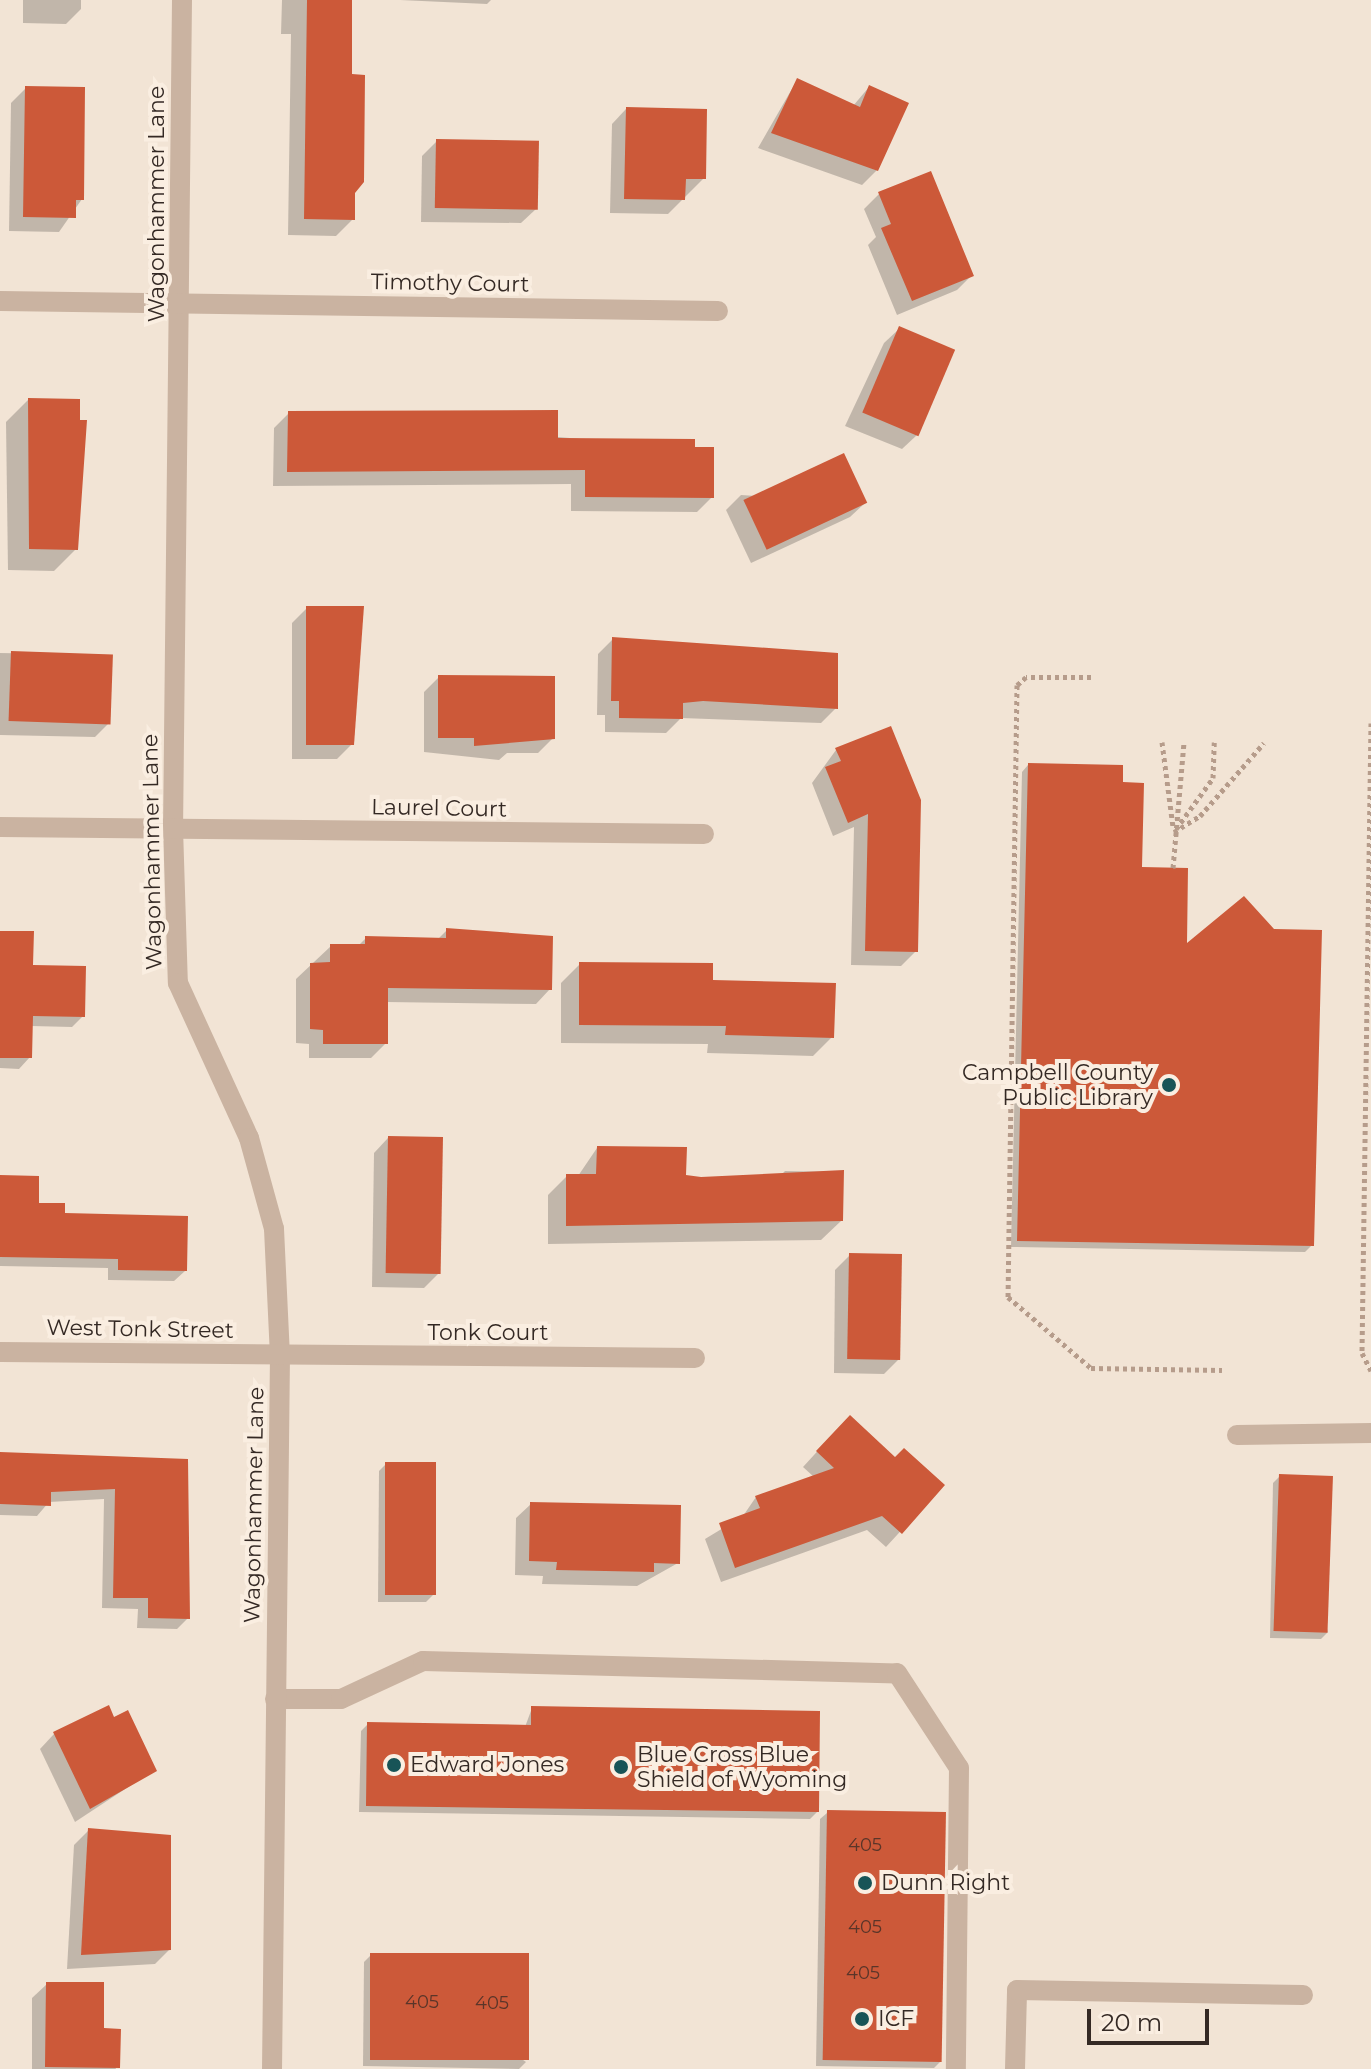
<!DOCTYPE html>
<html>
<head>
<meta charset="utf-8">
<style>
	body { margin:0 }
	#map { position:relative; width:1371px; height:2069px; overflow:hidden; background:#f2e4d5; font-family:Montserrat,sans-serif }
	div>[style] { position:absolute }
	.shadow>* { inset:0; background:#0003 }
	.building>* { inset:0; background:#cc5939; transform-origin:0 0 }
	.path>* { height:5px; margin-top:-2.5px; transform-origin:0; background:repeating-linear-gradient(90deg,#b69c8b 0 4px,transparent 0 8px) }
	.service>* { height:20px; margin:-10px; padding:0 10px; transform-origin:10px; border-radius:10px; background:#cab3a1 }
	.minor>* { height:20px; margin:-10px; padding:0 10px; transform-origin:10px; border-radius:10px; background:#cab3a1 }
	.dots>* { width:22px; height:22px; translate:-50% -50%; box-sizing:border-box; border:4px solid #faeee1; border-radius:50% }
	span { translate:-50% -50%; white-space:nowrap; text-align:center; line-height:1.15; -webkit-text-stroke:8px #faeee1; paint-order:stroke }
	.number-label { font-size:18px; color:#5a3529 }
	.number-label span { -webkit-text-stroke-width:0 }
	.street-label { font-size:22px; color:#342924 }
	.poi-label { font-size:22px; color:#342924 }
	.right { translate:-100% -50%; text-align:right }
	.left { translate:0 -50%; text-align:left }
	.scale { position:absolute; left:1087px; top:2009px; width:122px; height:36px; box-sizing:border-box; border:4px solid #342924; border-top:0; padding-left:10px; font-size:24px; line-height:28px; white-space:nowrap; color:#342924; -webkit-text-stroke:6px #faeee1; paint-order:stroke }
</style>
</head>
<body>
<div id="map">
	<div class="shadow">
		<i style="clip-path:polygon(23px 0,81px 0,81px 9px,66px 24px,23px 23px)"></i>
		<i style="clip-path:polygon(282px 0,350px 0,353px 219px,336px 236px,288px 235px,291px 34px,281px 34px)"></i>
		<i style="clip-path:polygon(400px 0,491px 0,487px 4px)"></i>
		<i style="clip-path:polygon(797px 80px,853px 106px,869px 87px,877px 170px,862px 185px,758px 148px)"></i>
		<i style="clip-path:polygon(26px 88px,82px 199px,59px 232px,9px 231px,11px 103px)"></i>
		<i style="clip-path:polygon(626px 109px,704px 178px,668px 214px,610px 213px,612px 124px)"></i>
		<i style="clip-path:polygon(437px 141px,536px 209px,521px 223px,421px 222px,422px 156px)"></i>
		<i style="clip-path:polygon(879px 194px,972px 275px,957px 290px,897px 315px,868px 245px,876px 237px,864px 209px)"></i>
		<i style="clip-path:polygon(899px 329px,917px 435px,902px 449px,845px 426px,884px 343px)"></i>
		<i style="clip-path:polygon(28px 400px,76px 549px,54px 571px,8px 570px,6px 422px)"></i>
		<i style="clip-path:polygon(289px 413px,693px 449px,712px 497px,697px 512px,571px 511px,571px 484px,273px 486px,274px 428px)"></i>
		<i style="clip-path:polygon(741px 495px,865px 503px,850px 517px,751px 563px,726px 510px)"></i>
		<i style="clip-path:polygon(307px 608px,352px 744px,337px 759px,292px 759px,292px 623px)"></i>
		<i style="clip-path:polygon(613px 639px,836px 708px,821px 723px,681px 718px,666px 733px,605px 732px,605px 715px,597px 715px,598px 654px)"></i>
		<i style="clip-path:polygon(0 653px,111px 655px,110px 722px,95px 737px,0 735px)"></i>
		<i style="clip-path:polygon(439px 677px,553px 738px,538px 753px,507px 753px,499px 760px,424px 752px,424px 692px)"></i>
		<i style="clip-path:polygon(890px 728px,916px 951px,901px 966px,851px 965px,854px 827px,833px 836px,812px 783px,836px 750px)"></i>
		<i style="clip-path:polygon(1028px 765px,1121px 784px,1140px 869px,1312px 1245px,1305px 1252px,1011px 1247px,1022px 772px)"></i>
		<i style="clip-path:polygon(447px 930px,550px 989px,536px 1004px,386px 1002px,386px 1043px,371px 1058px,309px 1058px,309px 1044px,296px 1043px,296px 979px,331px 946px,358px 946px,366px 938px,438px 939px)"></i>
		<i style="clip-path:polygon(0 932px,83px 1016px,72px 1027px,31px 1026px,30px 1057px,19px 1069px,0 1068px)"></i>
		<i style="clip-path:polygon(580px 964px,711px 982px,832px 1037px,813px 1056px,707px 1053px,708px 1044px,561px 1043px,561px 983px)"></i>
		<i style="clip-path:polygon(388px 1138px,439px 1273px,424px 1288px,372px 1287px,374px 1153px)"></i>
		<i style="clip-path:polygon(597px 1148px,684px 1177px,776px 1180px,785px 1171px,842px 1172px,841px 1221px,821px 1240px,548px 1244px,548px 1195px,567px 1176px,578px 1176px)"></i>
		<i style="clip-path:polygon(0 1177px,37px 1205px,185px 1271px,174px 1281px,108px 1280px,108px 1268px,0 1266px)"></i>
		<i style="clip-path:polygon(850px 1255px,899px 1359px,884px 1374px,834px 1373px,835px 1270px)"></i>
		<i style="clip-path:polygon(835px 1432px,943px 1485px,886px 1547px,867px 1530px,721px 1582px,705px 1539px,743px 1516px,756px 1497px,814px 1477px,803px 1467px)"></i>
		<i style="clip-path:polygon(0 1455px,186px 1461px,188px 1618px,177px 1629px,137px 1628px,138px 1609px,102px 1608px,104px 1499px,49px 1502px,37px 1516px,0 1515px)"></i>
		<i style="clip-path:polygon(386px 1464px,433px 1595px,426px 1602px,378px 1602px,379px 1471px)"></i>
		<i style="clip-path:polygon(1280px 1476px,1328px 1632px,1321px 1639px,1270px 1638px,1273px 1483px)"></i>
		<i style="clip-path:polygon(531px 1504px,678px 1563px,637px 1586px,542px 1584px,543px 1576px,515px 1575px,516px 1518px)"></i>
		<i style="clip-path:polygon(532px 1708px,817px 1812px,810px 1819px,359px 1812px,361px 1731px,368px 1724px,525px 1727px)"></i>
		<i style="clip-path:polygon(113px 1720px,154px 1770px,75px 1822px,40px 1749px,54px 1734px)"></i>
		<i style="clip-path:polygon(827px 1813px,941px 2061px,934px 2068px,816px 2066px,820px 1819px)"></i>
		<i style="clip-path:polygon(89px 1830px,169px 1950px,155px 1964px,67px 1969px,74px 1845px)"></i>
		<i style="clip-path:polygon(371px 1955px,526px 2062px,519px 2069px,363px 2066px,364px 1962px)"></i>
		<i style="clip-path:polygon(47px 1984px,102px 2030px,116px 2069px,32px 2069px,32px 1998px)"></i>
	</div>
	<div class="building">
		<i style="clip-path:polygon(307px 0,352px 0,352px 74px,365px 75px,364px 182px,355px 193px,355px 220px,304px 219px)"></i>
		<i style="clip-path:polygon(797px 78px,860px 107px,869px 85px,909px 103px,878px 171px,771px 133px)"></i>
		<i style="clip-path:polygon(25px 86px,85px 87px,84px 200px,76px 200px,76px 218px,23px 217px)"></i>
		<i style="clip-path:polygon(626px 107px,707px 109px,706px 179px,686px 179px,685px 200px,624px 199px)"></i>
		<i style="left:436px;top:139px;width:103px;height:69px;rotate:1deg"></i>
		<i style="clip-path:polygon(931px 171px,974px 276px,912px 301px,881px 228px,891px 224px,878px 192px)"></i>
		<i style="left:899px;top:326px;width:61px;height:94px;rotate:23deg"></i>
		<i style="clip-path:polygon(28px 398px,80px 399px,80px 420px,87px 420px,78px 550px,29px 549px)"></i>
		<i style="clip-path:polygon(558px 410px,558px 438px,695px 439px,695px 447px,714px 447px,714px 498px,585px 497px,585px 470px,287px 472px,288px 411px)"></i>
		<i style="left:844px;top:453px;width:55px;height:111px;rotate:65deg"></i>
		<i style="clip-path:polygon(306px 606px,364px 606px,354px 745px,306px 745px)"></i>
		<i style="clip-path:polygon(612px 637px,838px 653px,838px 709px,703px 701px,683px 703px,683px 719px,619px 718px,619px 701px,611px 701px)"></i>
		<i style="left:11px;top:651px;width:102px;height:70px;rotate:2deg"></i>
		<i style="clip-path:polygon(438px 675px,555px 676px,555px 739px,474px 746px,474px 738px,438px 738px)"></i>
		<i style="clip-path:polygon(891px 726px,921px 800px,918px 952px,865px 951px,868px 814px,848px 823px,825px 767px,841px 761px,835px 748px)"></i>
		<i style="clip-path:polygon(1028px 763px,1123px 765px,1123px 782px,1144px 783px,1142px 867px,1188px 868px,1187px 943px,1244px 896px,1274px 929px,1322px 930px,1314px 1246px,1017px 1241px)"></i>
		<i style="clip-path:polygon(446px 928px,553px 936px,552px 990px,388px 988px,388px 1044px,323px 1044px,323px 1030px,310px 1029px,310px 963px,330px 962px,330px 944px,365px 944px,365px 936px,446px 938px)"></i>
		<i style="clip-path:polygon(0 931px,34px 931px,33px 965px,86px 966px,85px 1017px,33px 1016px,32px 1058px,0 1058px)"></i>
		<i style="clip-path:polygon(579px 962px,713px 963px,713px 980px,836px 983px,834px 1038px,725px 1035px,726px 1026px,579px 1025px)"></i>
		<i style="left:388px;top:1136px;width:55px;height:137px;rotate:1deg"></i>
		<i style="clip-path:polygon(597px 1146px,687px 1147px,686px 1175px,701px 1177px,844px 1170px,843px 1221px,566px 1226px,566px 1174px,596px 1174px)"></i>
		<i style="clip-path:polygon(0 1175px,39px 1176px,39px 1203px,65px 1203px,65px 1213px,188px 1216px,187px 1271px,118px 1270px,118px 1259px,0 1257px)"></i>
		<i style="left:849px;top:1253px;width:53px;height:106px;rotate:1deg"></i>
		<i style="clip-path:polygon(850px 1415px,895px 1457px,904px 1448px,945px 1485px,902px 1534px,882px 1516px,735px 1568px,719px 1523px,760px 1508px,755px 1496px,834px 1468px,816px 1451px)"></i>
		<i style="clip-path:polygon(0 1452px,188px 1459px,190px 1619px,148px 1618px,148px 1598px,113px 1598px,115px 1489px,51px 1492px,51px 1506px,0 1504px)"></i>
		<i style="left:385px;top:1462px;width:51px;height:133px"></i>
		<i style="left:1279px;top:1474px;width:54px;height:157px;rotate:2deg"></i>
		<i style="clip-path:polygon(530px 1502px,681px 1505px,680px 1564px,654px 1563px,654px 1572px,556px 1570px,557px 1562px,529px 1561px)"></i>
		<i style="clip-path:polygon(109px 1705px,114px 1717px,128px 1710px,157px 1771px,90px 1809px,53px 1732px)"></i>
		<i style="clip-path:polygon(531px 1706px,820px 1711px,819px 1812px,366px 1806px,367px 1722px,531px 1725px)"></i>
		<i style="left:827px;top:1810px;width:119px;height:250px;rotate:1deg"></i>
		<i style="clip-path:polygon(88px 1828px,171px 1835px,171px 1950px,81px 1955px)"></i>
		<i style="left:370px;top:1953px;width:159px;height:107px"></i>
		<i style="clip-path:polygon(46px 1982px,104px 1982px,104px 2028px,121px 2029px,120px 2068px,45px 2067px)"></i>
	</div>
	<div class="path">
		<i style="left:1091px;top:677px;width:65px;rotate:180deg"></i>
		<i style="left:1026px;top:677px;width:12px;rotate:138deg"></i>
		<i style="left:1017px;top:685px;width:612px;rotate:90.84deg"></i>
		<i style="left:1008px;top:1297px;width:109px;rotate:40.5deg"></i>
		<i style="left:1091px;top:1368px;width:131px;rotate:0.9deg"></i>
		<i style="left:1371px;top:723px;width:630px;rotate:90.82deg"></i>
		<i style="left:1362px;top:1353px;width:20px;rotate:63deg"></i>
		<i style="left:1162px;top:742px;width:86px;rotate:82.6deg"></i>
		<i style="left:1176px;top:829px;width:63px;rotate:-54deg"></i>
		<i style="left:1213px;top:778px;width:36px;rotate:-88deg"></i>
		<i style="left:1174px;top:832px;width:31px;rotate:-32deg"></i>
		<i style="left:1200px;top:816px;width:97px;rotate:-48.8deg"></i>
		<i style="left:1173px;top:868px;width:126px;rotate:-85deg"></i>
	</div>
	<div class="service">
		<i style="left:1237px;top:1435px;width:134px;rotate:-0.9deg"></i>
		<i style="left:275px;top:1699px;width:66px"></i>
		<i style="left:341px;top:1699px;width:90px;rotate:-24.9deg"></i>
		<i style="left:423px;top:1661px;width:474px;rotate:1.5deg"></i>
		<i style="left:897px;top:1673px;width:113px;rotate:56.9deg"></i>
		<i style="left:959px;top:1768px;width:301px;rotate:90.6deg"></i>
		<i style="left:1015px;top:2069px;width:79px;rotate:-88.5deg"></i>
		<i style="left:1017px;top:1990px;width:286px;rotate:1deg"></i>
	</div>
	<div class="minor">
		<i style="left:182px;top:0;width:828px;rotate:90.62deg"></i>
		<i style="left:173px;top:828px;width:155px;rotate:88.2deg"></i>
		<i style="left:178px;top:983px;width:170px;rotate:65.4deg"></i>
		<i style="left:249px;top:1138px;width:94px;rotate:74.6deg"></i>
		<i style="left:274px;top:1229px;width:126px;rotate:87.3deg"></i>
		<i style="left:280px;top:1355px;width:714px;rotate:90.64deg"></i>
		<i style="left:0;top:301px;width:718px;rotate:0.8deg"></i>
		<i style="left:0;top:827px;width:704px;rotate:0.57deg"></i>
		<i style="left:0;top:1352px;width:695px;rotate:0.49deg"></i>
	</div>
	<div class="dots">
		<i style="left:1169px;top:1085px;background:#185457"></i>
		<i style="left:394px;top:1765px;background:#185457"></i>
		<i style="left:621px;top:1767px;background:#185457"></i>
		<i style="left:865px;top:1883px;background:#185457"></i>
		<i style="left:862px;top:2019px;background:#185457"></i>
	</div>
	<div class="number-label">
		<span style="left:865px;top:1845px">405</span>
		<span style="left:865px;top:1927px">405</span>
		<span style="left:863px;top:1973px">405</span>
		<span style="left:422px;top:2002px">405</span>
		<span style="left:492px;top:2003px">405</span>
	</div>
	<div class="street-label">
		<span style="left:157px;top:204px;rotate:-90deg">Wagonhammer Lane</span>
		<span style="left:450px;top:283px;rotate:1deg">Timothy Court</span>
		<span style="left:439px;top:808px;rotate:1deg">Laurel Court</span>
		<span style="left:152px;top:852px;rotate:-91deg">Wagonhammer Lane</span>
		<span style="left:140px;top:1329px;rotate:1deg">West Tonk Street</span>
		<span style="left:488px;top:1333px">Tonk Court</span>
		<span style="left:254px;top:1505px;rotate:-89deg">Wagonhammer Lane</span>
	</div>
	<div class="poi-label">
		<span class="right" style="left:1153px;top:1085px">Campbell County<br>Public Library</span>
		<span class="left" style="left:637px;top:1767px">Blue Cross Blue<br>Shield of Wyoming</span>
		<span class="left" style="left:410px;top:1765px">Edward Jones</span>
		<span class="left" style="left:881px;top:1883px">Dunn Right</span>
		<span class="left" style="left:878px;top:2019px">ICF</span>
	</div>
	<div class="scale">20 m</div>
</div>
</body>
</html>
